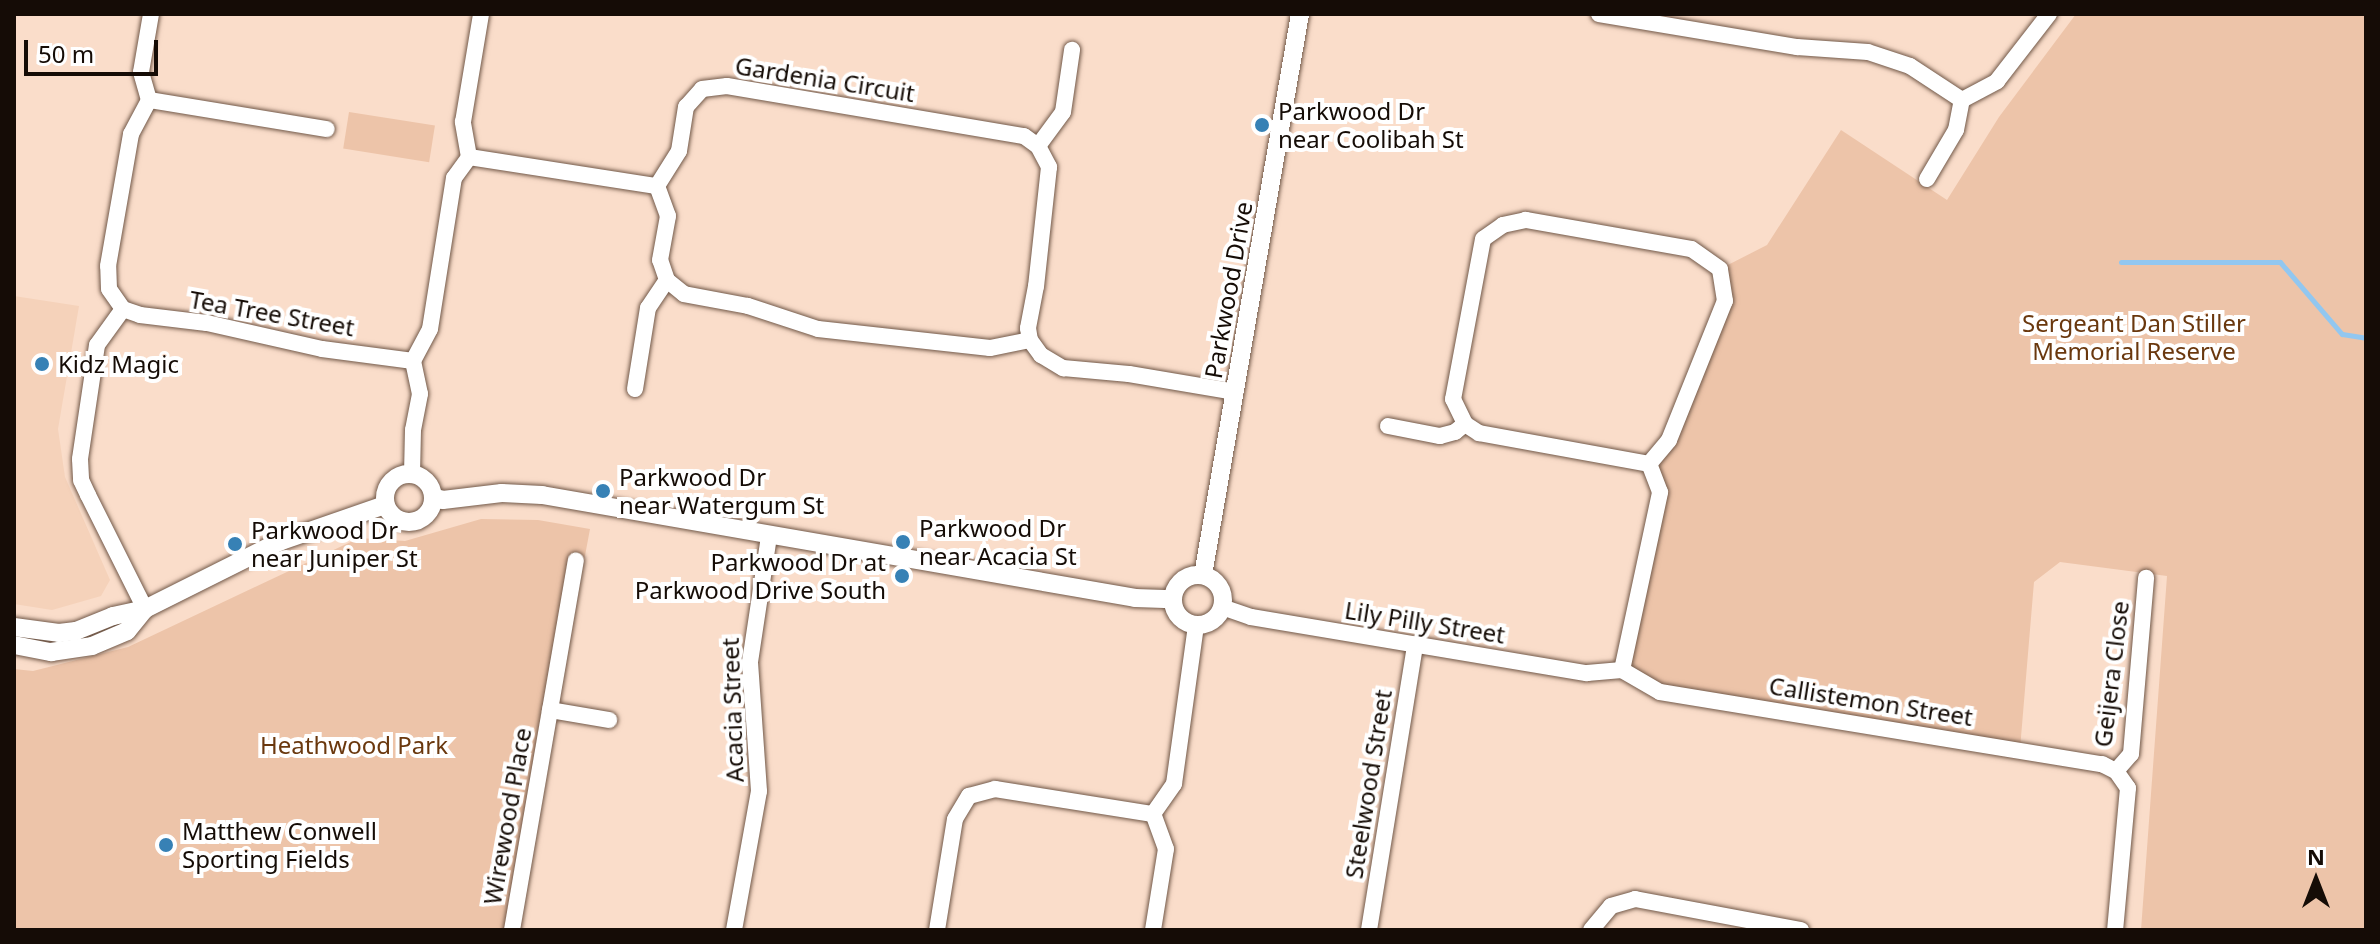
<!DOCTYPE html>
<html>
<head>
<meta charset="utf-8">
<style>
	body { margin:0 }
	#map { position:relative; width:2380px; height:944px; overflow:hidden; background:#faddca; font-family:"Noto Sans",sans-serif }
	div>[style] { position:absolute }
	.built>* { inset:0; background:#f5d2ba }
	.green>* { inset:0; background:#edc4a9; transform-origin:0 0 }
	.stream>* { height:5px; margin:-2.5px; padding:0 2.5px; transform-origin:2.5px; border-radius:2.5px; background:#92c7f0 }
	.roads { filter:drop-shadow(0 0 2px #715848) drop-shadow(0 0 2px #715848) }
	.minor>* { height:16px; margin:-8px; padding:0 8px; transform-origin:8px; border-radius:8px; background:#fff }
	.tertiary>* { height:18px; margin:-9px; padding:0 9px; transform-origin:9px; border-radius:9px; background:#fff }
	.tertiary>.ring { margin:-9px; padding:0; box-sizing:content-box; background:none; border:18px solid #fff; border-radius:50% }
	.dots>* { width:22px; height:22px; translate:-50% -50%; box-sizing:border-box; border:4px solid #fff; border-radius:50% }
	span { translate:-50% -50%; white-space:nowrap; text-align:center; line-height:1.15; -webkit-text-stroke:8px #fff; paint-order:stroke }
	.street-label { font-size:24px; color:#150c06 }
	.poi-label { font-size:24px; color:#150c06 }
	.left { translate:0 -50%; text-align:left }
	.right { translate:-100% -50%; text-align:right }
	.park-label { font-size:24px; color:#6a380e }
	.frame { position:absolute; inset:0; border:16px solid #150c06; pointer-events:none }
	.north { position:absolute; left:2276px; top:840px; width:80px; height:80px; -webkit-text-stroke:6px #fff; paint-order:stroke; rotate:0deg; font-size:22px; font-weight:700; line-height:32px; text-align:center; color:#150c06 }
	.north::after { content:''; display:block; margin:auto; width:28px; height:36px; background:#150c06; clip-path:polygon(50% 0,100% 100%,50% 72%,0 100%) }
	.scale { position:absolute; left:24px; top:40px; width:134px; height:36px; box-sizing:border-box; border:4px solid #150c06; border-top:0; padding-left:10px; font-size:24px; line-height:28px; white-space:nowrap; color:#150c06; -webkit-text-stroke:6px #fff; paint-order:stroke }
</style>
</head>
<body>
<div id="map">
	<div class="built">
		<i style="clip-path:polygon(14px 296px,79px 306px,58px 429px,65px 477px,110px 580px,101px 596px,52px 610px,14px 604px)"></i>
	</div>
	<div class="green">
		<i style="clip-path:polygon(2076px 14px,2366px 14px,2366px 930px,2141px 930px,2167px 576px,2060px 562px,2034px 582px,2020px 749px,1660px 692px,1622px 670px,1660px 492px,1649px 464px,1669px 440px,1725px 301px,1720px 269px,1767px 245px,1841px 130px,1947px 200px,1999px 117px)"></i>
		<i style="left:349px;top:112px;width:87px;height:37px;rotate:9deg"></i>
		<i style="clip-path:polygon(481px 519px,538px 520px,590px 529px,584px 561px,576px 560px,512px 930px,14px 930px,14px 669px,33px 671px,128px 647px,359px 538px,405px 541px)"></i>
	</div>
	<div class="stream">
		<i style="left:2121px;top:262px;width:159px"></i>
		<i style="left:2280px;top:262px;width:95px;rotate:49.3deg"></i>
		<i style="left:2342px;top:334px;width:24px;rotate:9deg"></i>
	</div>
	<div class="roads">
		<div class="minor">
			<i style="left:1599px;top:14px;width:201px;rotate:9.5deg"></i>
			<i style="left:1797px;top:47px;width:71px;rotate:4deg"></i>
			<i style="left:1868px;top:52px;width:44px;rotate:18.4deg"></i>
			<i style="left:1910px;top:66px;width:62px;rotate:33.2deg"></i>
			<i style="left:149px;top:100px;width:180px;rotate:9.3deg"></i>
			<i style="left:1038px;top:146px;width:42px;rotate:-53.7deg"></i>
			<i style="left:1063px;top:112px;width:63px;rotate:-81.7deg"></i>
			<i style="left:469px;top:157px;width:190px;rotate:8.8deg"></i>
			<i style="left:1927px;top:179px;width:57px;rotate:-59.4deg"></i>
			<i style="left:1956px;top:130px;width:31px;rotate:-79deg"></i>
			<i style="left:1962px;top:100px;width:40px;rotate:-28deg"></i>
			<i style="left:1997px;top:81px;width:85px;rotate:-52.2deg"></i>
			<i style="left:123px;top:309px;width:44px;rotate:125.8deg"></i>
			<i style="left:97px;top:345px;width:115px;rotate:98.5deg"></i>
			<i style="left:80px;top:459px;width:21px;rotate:87deg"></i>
			<i style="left:81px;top:480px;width:17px;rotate:65deg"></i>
			<i style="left:88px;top:495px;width:127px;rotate:63.4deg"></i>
			<i style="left:123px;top:309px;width:24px;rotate:-125deg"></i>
			<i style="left:109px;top:289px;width:23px;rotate:-92deg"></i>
			<i style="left:108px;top:266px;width:134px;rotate:-80.1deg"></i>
			<i style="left:131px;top:134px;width:38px;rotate:-62deg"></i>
			<i style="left:149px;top:100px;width:29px;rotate:-106deg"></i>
			<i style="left:141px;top:72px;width:59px;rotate:-80.2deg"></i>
			<i style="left:123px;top:309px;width:18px;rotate:19deg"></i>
			<i style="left:140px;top:315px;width:67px;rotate:6.8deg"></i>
			<i style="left:207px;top:323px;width:118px;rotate:12.7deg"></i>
			<i style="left:322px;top:349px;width:92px;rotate:7.5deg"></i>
			<i style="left:1030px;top:340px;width:41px;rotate:168.7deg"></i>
			<i style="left:990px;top:348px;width:173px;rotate:-173.7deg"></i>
			<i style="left:818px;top:329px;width:74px;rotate:-161.8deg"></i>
			<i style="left:748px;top:306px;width:65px;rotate:-169.4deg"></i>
			<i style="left:684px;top:294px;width:22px;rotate:-141deg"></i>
			<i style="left:667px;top:280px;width:21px;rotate:-109deg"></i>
			<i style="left:660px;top:260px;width:45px;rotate:-79.7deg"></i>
			<i style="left:668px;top:216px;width:32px;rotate:-110deg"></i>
			<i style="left:657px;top:186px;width:41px;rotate:-57.8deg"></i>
			<i style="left:679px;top:151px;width:45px;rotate:-81deg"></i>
			<i style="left:686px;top:107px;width:24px;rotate:-48deg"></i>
			<i style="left:702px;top:89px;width:25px;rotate:-7deg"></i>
			<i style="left:727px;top:86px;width:301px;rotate:9.6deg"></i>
			<i style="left:1024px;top:136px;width:17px;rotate:36deg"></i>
			<i style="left:1038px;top:146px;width:24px;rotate:62deg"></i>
			<i style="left:1049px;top:167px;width:120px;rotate:96.2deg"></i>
			<i style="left:1036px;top:286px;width:43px;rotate:100.8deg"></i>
			<i style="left:1028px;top:328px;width:12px;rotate:81deg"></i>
			<i style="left:1030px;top:340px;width:19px;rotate:54deg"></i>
			<i style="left:1041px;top:355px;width:26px;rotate:31deg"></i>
			<i style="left:1063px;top:368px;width:66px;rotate:5.2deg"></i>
			<i style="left:1129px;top:374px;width:108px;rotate:9.6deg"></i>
			<i style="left:635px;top:389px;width:82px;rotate:-80.9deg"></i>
			<i style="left:648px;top:308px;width:34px;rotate:-56deg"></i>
			<i style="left:1388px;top:426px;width:53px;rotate:10.9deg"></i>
			<i style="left:1440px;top:436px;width:16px;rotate:-15deg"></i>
			<i style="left:1455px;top:432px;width:13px;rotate:-39deg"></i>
			<i style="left:412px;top:474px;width:44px;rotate:-88.7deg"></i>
			<i style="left:413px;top:430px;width:37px;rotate:-79deg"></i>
			<i style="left:420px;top:394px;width:34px;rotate:-102deg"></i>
			<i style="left:413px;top:361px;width:36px;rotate:-62deg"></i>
			<i style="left:430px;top:329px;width:153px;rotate:-81deg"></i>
			<i style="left:454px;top:178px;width:26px;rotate:-54deg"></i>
			<i style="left:469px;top:157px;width:36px;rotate:-100deg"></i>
			<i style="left:463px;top:122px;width:109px;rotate:-80.5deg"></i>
			<i style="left:1222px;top:607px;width:31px;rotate:19deg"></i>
			<i style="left:1251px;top:617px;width:341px;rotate:9.5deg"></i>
			<i style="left:1587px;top:673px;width:35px;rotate:-5deg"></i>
			<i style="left:1622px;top:670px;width:182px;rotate:-77.9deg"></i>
			<i style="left:1660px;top:492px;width:30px;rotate:-111deg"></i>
			<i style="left:1649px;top:464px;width:31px;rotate:-50deg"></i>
			<i style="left:1669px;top:440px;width:150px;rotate:-68.1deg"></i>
			<i style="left:1725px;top:301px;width:32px;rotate:-99deg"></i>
			<i style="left:1720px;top:269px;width:35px;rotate:-145deg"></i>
			<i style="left:1691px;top:249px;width:168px;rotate:-170deg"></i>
			<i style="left:1526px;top:220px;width:24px;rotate:168deg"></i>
			<i style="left:1503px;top:225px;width:24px;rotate:145deg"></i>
			<i style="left:1483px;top:239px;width:163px;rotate:100.6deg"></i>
			<i style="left:1453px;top:399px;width:28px;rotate:64deg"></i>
			<i style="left:1465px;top:424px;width:17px;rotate:33deg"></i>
			<i style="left:1479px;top:433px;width:173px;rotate:10.3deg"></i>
			<i style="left:1622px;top:670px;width:44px;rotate:30.1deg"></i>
			<i style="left:1660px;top:692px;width:448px;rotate:9.3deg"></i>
			<i style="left:2102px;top:764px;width:16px;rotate:27deg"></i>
			<i style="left:2116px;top:771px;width:21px;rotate:55deg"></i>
			<i style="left:2128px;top:788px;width:143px;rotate:95.2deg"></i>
			<i style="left:550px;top:710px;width:60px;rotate:9.6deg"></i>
			<i style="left:2116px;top:771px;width:23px;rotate:-49deg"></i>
			<i style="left:2131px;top:754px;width:177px;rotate:-85.1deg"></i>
			<i style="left:512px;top:930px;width:375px;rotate:-80.2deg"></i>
			<i style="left:734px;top:930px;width:141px;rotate:-79.8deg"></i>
			<i style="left:759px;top:791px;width:129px;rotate:-94deg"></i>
			<i style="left:750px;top:662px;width:127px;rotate:-81.4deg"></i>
			<i style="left:937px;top:930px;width:112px;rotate:-80.8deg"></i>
			<i style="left:955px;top:819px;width:27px;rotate:-59deg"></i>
			<i style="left:969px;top:796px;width:27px;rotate:-15deg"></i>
			<i style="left:995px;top:789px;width:160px;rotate:9deg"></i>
			<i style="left:1153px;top:930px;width:82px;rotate:-80.9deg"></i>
			<i style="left:1166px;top:849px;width:37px;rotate:-110deg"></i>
			<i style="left:1153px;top:814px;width:37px;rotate:-55deg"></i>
			<i style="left:1174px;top:784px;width:161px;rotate:-82.1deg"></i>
			<i style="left:1369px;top:930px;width:289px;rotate:-80.8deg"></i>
			<i style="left:1591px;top:930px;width:31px;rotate:-50deg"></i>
			<i style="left:1611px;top:906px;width:25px;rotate:-16deg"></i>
			<i style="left:1635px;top:899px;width:169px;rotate:10.6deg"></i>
		</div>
		<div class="tertiary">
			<i class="ring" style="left:385px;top:474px;width:30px;height:30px"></i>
			<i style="left:433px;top:497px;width:10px;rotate:17deg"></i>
			<i style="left:443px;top:500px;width:59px;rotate:-6.8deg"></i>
			<i style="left:502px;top:493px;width:40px;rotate:2.9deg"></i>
			<i style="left:542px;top:495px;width:602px;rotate:9.85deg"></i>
			<i style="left:1135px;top:598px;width:37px;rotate:2deg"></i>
			<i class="ring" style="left:1173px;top:575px;width:32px;height:32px"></i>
			<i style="left:1203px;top:575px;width:569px;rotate:-80.19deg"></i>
			<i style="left:14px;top:627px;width:45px;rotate:7.6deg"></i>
			<i style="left:59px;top:633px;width:17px;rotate:-7deg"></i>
			<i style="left:76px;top:631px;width:40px;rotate:-22deg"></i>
			<i style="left:113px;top:616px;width:33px;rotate:-12deg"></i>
			<i style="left:145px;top:609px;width:152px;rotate:-26.6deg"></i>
			<i style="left:281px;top:541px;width:110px;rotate:-19.1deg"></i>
			<i style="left:14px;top:645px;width:38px;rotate:11deg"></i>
			<i style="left:51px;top:652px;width:41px;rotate:-8.3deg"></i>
			<i style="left:92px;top:646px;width:38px;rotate:-23deg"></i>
			<i style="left:127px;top:631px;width:28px;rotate:-51deg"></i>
		</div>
	</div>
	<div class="dots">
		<i style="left:1262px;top:125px;background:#3781b5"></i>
		<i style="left:42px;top:364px;background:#3781b5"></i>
		<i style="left:603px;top:491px;background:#3781b5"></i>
		<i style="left:903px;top:542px;background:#3781b5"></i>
		<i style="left:235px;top:544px;background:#3781b5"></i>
		<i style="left:902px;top:576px;background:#3781b5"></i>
		<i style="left:166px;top:845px;background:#3781b5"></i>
	</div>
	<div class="street-label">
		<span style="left:825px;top:79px;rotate:9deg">Gardenia Circuit</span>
		<span style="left:1228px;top:290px;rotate:-80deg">Parkwood Drive</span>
		<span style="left:272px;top:313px;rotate:10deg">Tea Tree Street</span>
		<span style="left:1425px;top:622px;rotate:9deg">Lily Pilly Street</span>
		<span style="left:2111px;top:674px;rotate:-83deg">Geijera Close</span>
		<span style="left:1871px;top:701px;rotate:9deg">Callistemon Street</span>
		<span style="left:732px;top:710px;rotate:-92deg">Acacia Street</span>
		<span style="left:1368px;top:784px;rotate:-81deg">Steelwood Street</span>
		<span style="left:507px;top:816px;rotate:-80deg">Wirewood Place</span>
	</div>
	<div class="poi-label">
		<span class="left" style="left:1278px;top:125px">Parkwood Dr<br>near Coolibah St</span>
		<span class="left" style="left:58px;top:364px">Kidz Magic</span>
		<span class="left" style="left:619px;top:491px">Parkwood Dr<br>near Watergum St</span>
		<span class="left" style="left:919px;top:542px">Parkwood Dr<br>near Acacia St</span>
		<span class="left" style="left:251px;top:544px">Parkwood Dr<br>near Juniper St</span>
		<span class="right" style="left:886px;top:576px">Parkwood Dr at<br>Parkwood Drive South</span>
		<span class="left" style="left:182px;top:845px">Matthew Conwell<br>Sporting Fields</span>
	</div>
	<div class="park-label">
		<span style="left:2134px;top:337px">Sergeant Dan Stiller<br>Memorial Reserve</span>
		<span style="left:354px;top:745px">Heathwood Park</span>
	</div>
	<div class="frame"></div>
	<div class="north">N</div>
	<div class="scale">50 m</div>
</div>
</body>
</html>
